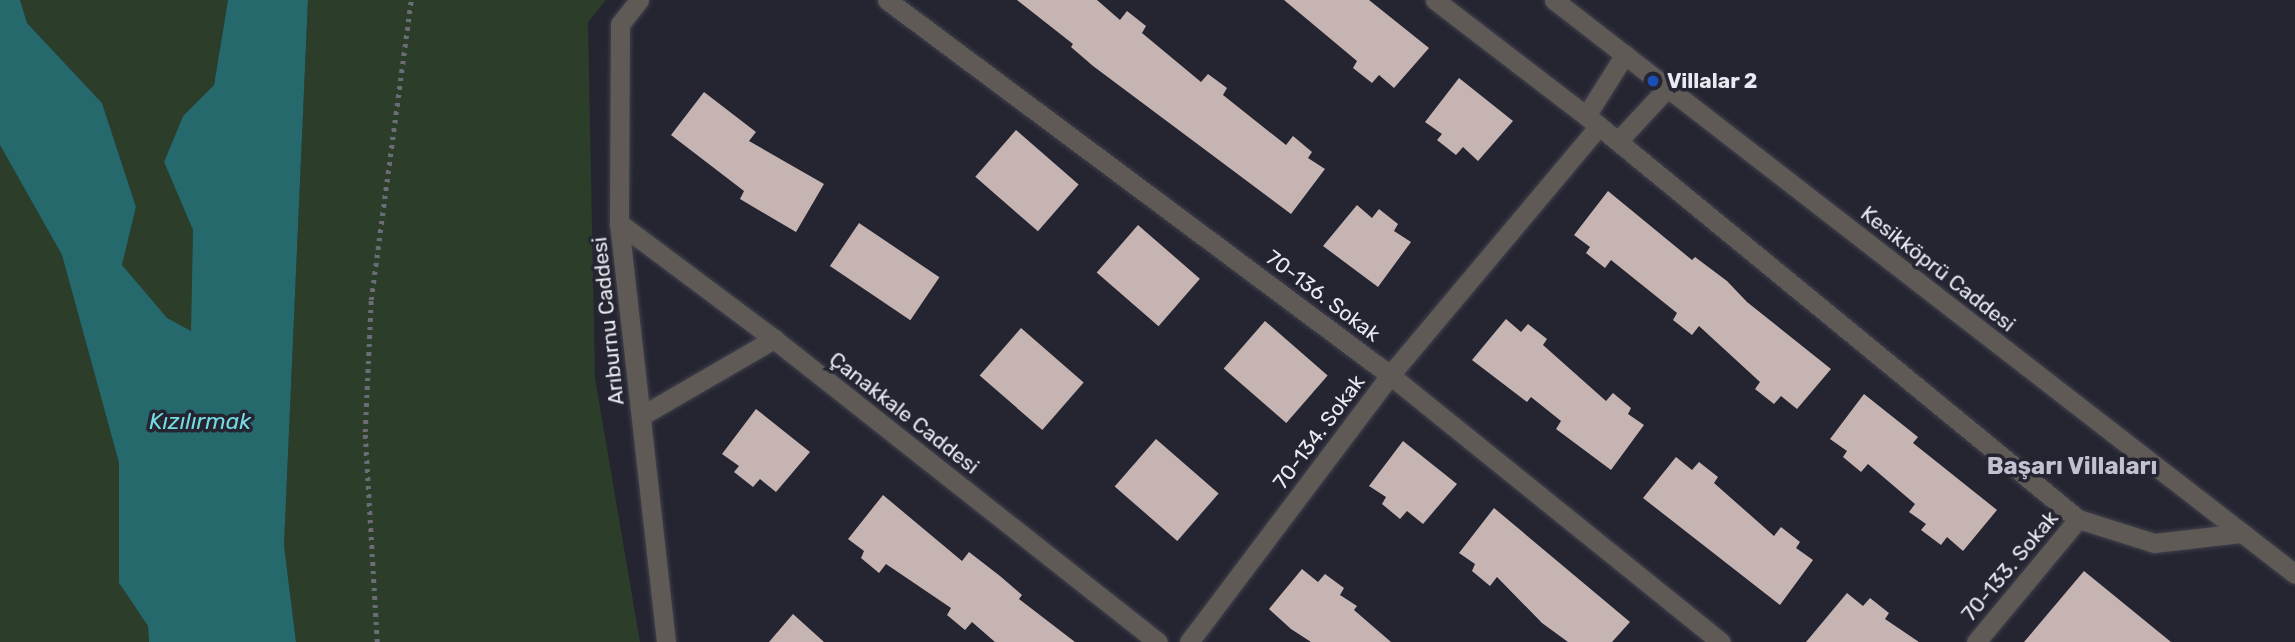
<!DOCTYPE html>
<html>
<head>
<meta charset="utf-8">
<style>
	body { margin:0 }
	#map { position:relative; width:2295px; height:642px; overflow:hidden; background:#242531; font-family:Rubik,sans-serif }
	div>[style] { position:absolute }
	.green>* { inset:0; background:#2c3e29 }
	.water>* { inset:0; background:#25696d }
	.building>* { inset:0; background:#c6b4b3; transform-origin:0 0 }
	.path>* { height:4.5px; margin-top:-2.25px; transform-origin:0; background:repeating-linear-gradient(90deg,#6b6c76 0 3.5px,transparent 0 8.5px) }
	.roads { filter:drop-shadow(0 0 2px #40414c) drop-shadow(0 0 2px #40414c) }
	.minor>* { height:19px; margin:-9.5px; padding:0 9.5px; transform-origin:9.5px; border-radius:9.5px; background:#5f5a56 }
	.tertiary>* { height:19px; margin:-9.5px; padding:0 9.5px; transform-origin:9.5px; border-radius:9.5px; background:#5f5a56 }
	.dots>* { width:19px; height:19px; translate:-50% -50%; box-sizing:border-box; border:4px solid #242531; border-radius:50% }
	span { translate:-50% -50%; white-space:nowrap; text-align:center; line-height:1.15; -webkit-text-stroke:7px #242531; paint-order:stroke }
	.poi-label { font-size:21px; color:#e9eaf1; font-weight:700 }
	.left { translate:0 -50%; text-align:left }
	.street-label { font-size:21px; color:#e9eaf1 }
	.water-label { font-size:23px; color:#73dbe1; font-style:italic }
	.quarter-label { font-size:24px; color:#c1c2d1; font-weight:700 }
</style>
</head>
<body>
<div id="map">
	<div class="green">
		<i style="clip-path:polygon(20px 0,228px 0,214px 85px,183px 116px,164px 162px,193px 230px,192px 332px,167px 319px,122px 265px,136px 207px,102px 103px,27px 23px)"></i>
		<i style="clip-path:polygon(308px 0,606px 0,588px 22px,595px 378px,640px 642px,296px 642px,284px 545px)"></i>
		<i style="clip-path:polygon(0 145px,62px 255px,119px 463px,119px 583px,148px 626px,149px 642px,0 642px)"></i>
	</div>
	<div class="water">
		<i style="clip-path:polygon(0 0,20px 0,27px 23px,102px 103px,136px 207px,122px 265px,167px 318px,191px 331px,193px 230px,164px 162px,183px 116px,214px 85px,228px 0,308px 0,284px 545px,296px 642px,149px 642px,148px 626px,119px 583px,119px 463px,62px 255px,0 145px)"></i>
	</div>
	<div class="building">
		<i style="clip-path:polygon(1017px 0,1097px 0,1120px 20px,1127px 11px,1146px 26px,1142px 33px,1201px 82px,1208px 74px,1227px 88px,1223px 95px,1286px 145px,1293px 136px,1312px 152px,1308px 158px,1325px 169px,1291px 214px,1093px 66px,1071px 47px,1073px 44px)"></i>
		<i style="clip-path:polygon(1284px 0,1369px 0,1429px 48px,1394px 88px,1379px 75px,1372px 83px,1353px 68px,1357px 61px)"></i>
		<i style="clip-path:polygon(1459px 78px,1513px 121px,1478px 161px,1463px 147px,1456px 155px,1437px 140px,1442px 134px,1425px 122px)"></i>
		<i style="clip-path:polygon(704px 92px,756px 132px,749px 141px,824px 184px,796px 232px,740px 199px,744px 191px,671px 135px)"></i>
		<i style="left:1016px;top:130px;width:83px;height:62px;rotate:41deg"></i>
		<i style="clip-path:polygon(1608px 191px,1692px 260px,1695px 257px,1727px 281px,1747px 302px,1831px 369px,1797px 409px,1781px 396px,1774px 404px,1755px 389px,1760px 382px,1699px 326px,1692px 335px,1673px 320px,1677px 313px,1611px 260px,1605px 268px,1586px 253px,1590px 247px,1574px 235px)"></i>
		<i style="clip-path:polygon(1357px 205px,1372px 218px,1379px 209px,1398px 224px,1394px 231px,1411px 242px,1378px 287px,1323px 246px)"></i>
		<i style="left:859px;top:223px;width:97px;height:52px;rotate:34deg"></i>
		<i style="left:1138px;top:225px;width:82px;height:63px;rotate:41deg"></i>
		<i style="clip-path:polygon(1506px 319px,1521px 332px,1528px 324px,1547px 339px,1543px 345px,1606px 401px,1613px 393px,1631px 408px,1628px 414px,1644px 425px,1611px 470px,1556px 429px,1561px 421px,1531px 397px,1527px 402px,1472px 360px)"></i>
		<i style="left:1265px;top:321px;width:83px;height:63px;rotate:41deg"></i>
		<i style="left:1021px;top:328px;width:83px;height:63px;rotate:41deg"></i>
		<i style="clip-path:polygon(1864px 394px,1918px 437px,1913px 443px,1997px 510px,1963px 551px,1947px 537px,1941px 545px,1921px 530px,1926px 524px,1909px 512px,1915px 504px,1868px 464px,1861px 472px,1843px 457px,1847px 451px,1830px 439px)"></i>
		<i style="clip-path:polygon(756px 409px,810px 452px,776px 492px,760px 479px,753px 487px,734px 472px,739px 466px,722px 454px)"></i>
		<i style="left:1156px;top:439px;width:83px;height:63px;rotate:41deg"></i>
		<i style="clip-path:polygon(1403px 441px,1457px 484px,1423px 524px,1407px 511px,1400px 519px,1382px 504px,1386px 497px,1369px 486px)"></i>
		<i style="clip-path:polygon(1676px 457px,1692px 470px,1699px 462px,1718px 477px,1714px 483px,1774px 536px,1781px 527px,1800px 542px,1796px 548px,1813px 560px,1780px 605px,1643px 498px)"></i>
		<i style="clip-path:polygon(883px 495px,962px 561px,969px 552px,1000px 576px,1022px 595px,1019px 599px,1075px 642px,995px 642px,972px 622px,965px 630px,947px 615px,951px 608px,886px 564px,879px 573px,861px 558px,864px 551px,848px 539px)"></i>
		<i style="clip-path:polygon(1494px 508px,1630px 622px,1612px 642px,1568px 642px,1542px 623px,1497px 577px,1490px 586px,1472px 571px,1475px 564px,1459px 553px)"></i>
		<i style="clip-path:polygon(1302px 569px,1318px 582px,1325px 574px,1344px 588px,1340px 595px,1357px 606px,1354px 610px,1391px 642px,1311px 642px,1291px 629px,1269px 609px)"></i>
		<i style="clip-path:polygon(2084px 571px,2171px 642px,2024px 642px)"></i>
		<i style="clip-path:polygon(1847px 593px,1863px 606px,1870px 598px,1889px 613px,1885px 619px,1919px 642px,1806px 642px)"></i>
		<i style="clip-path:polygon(793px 614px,824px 642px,769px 642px)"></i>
	</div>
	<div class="path">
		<i style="left:377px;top:642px;width:210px;rotate:-93.3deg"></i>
		<i style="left:365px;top:432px;width:132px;rotate:-87.4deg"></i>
		<i style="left:371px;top:300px;width:303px;rotate:-82.4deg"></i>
	</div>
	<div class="roads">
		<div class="minor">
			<i style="left:639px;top:0;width:31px;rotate:128deg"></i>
			<i style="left:620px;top:24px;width:199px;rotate:90.3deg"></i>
			<i style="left:619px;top:223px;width:422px;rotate:83.6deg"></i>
			<i style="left:887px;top:0;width:627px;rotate:36.71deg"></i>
			<i style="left:1390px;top:375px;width:425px;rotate:38.9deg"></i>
			<i style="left:1435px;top:0;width:207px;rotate:37.5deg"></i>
			<i style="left:1599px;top:126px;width:620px;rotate:39.37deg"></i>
			<i style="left:1586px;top:116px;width:73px;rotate:-57.8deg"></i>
			<i style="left:1618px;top:141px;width:72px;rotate:-47.2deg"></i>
			<i style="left:619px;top:223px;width:194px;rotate:36.8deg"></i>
			<i style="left:774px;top:339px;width:489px;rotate:38.3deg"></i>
			<i style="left:641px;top:416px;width:154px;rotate:-30.1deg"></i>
			<i style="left:1189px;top:642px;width:334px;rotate:-53deg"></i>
			<i style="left:1390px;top:375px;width:325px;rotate:-50deg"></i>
			<i style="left:1976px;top:642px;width:160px;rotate:-50.3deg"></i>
			<i style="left:2078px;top:519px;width:80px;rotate:17.5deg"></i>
			<i style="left:2154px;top:543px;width:89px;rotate:-6.5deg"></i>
		</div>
		<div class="tertiary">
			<i style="left:1554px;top:0;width:937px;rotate:37.76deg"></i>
		</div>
	</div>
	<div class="dots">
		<i style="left:1653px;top:81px;background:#1a4fb4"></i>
	</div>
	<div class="poi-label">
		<span class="left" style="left:1667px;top:81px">Villalar 2</span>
	</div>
	<div class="street-label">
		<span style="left:1938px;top:269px;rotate:38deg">Kesikköprü Caddesi</span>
		<span style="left:1323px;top:296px;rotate:37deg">70-136. Sokak</span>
		<span style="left:608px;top:321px;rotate:-96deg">Arıburnu Caddesi</span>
		<span style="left:904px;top:413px;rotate:38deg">Çanakkale Caddesi</span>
		<span style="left:1319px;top:432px;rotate:-53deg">70-134. Sokak</span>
		<span style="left:2010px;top:566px;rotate:-50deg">70-133. Sokak</span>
	</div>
	<div class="water-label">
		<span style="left:200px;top:421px">Kızılırmak</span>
	</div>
	<div class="quarter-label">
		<span style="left:2072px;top:467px">Başarı Villaları</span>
	</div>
</div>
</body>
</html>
